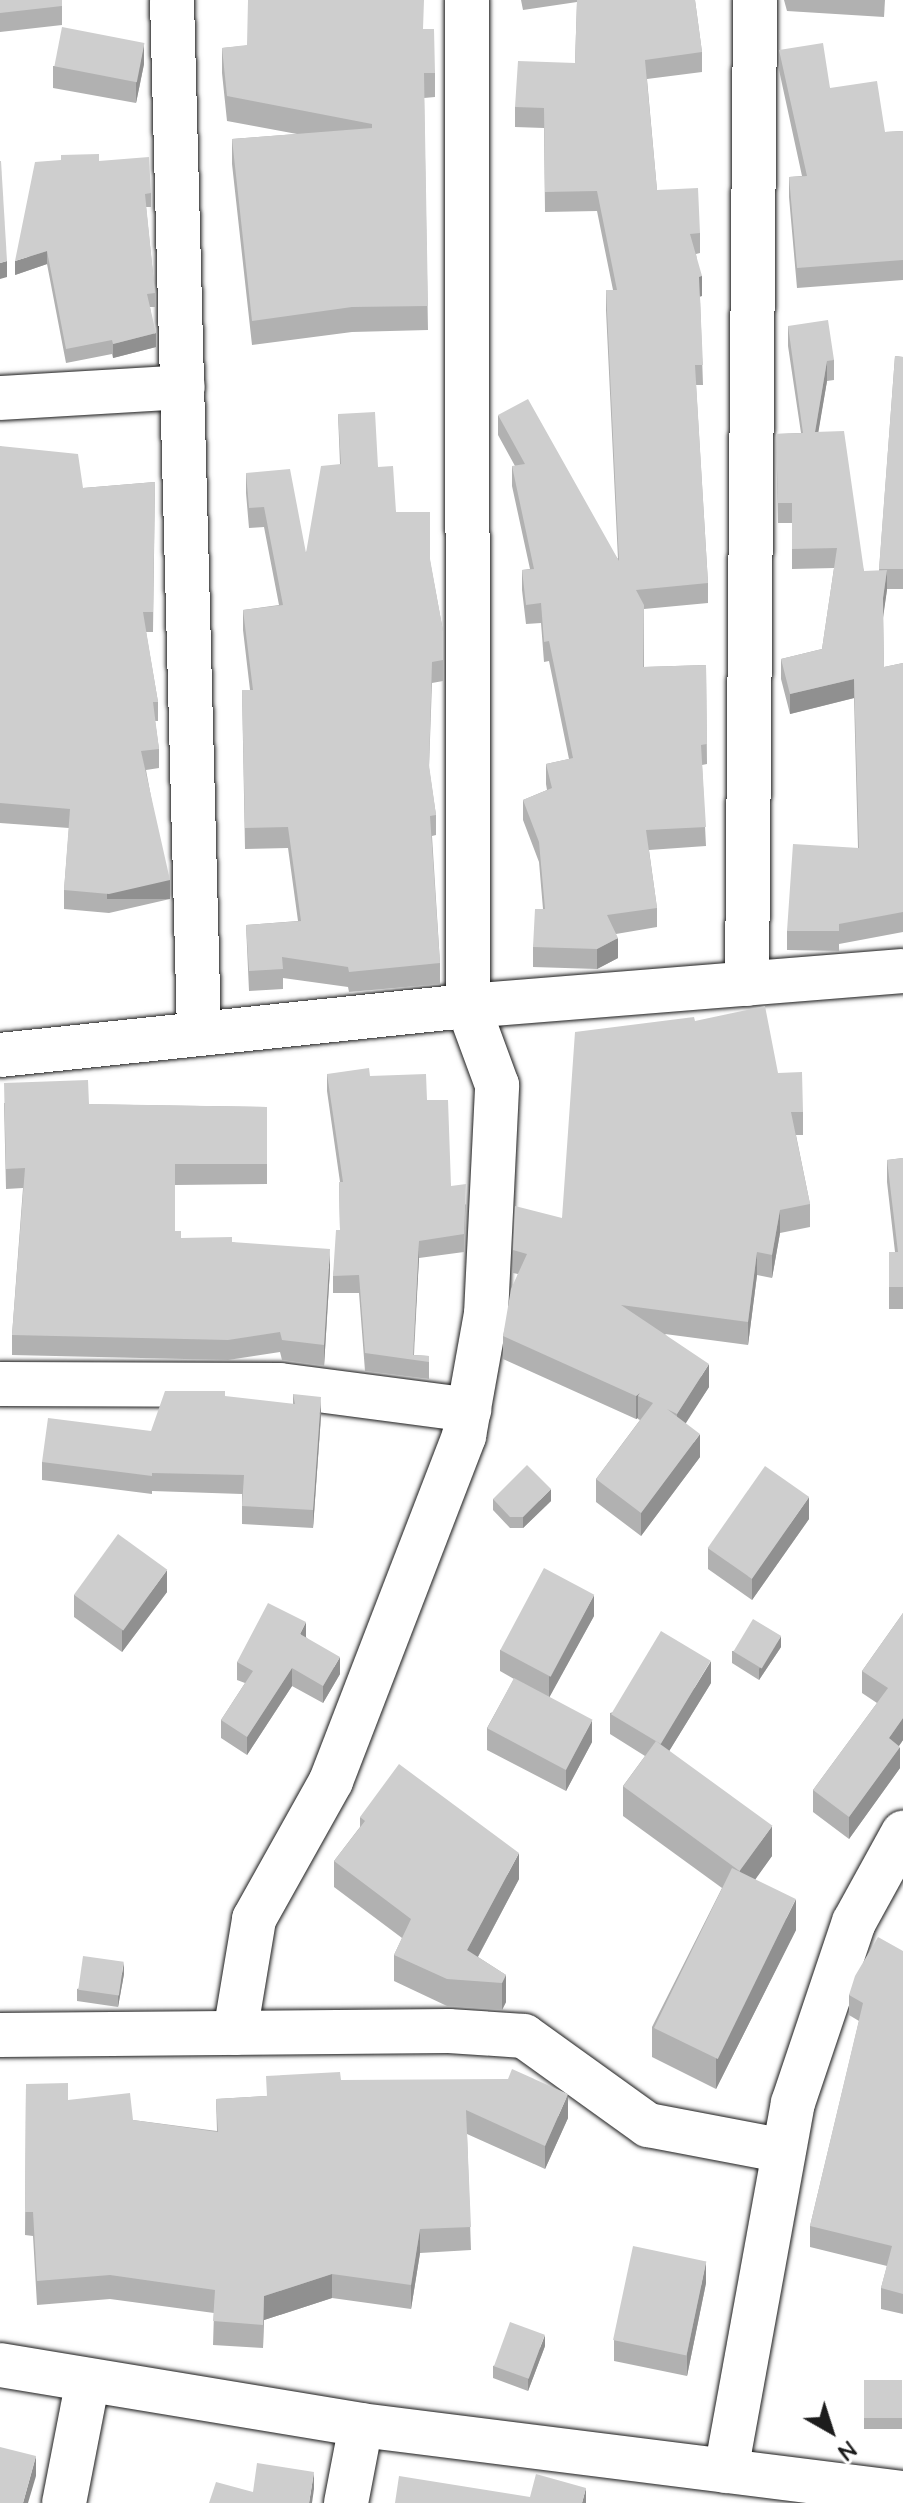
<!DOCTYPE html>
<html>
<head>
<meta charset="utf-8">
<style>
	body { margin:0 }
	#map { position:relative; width:903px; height:2503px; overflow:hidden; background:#fff; font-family:"Architects Daughter",sans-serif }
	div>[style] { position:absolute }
	.roads { filter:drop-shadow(0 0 2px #1c1c1c) drop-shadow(0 0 2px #1c1c1c) }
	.minor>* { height:44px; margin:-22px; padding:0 22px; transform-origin:22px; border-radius:22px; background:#fff }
	.wall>* { inset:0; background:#b1b1b1; transform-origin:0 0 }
	.shaded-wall>* { inset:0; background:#909090; transform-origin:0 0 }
	.building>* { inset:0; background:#cecece; transform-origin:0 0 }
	span { translate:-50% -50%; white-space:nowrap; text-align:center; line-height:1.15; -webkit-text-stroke:8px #fff; paint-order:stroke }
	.north { position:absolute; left:791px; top:2391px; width:80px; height:80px; -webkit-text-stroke:6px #fff; paint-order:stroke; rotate:141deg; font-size:22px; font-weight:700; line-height:32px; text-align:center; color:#1c1c1c }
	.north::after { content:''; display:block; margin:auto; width:28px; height:36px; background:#1c1c1c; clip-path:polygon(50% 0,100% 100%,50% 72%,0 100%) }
</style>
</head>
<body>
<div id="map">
	<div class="roads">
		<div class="minor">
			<i style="left:172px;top:0;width:1032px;rotate:88.5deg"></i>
			<i style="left:0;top:398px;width:183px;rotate:-3.4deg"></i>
			<i style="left:747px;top:984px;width:984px;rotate:-89.53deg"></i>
			<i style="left:0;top:1055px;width:471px;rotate:-6deg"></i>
			<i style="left:468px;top:1006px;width:436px;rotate:-4.6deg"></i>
			<i style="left:0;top:1384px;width:280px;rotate:0.2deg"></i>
			<i style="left:280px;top:1385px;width:191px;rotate:7.5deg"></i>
			<i style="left:235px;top:2033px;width:116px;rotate:-80.5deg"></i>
			<i style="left:254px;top:1919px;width:158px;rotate:-60.8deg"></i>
			<i style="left:331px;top:1781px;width:370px;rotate:-68.9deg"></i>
			<i style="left:464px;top:1436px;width:124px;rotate:-79.8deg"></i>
			<i style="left:486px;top:1314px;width:229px;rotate:-87.2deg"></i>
			<i style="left:497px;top:1085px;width:84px;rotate:-110.2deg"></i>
			<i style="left:468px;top:1006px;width:1006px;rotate:-90.06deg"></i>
			<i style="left:0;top:2035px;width:449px;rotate:-0.5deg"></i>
			<i style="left:449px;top:2031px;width:75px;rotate:3.8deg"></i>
			<i style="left:524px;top:2036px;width:153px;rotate:35.7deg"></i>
			<i style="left:648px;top:2125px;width:138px;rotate:10.8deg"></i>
			<i style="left:0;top:2365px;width:366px;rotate:9.4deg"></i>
			<i style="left:361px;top:2425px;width:546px;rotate:7.15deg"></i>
			<i style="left:726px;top:2471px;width:374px;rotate:-79.7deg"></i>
			<i style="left:793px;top:2103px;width:191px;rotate:-71.4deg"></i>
			<i style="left:854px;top:1922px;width:102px;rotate:-61.2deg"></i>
			<i style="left:64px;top:2503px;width:125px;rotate:-79deg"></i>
			<i style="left:346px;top:2503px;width:79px;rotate:-79.1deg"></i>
		</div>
	</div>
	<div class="wall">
		<i style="clip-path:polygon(0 0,62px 0,62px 25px,0 32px)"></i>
		<i style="clip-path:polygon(521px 0,695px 0,702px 52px,702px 72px,647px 79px,657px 190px,700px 233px,700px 253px,696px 254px,702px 296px,700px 297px,703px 385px,696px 385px,708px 583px,708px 603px,644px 609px,644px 667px,706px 665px,707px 764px,702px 765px,706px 846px,649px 850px,657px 908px,657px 927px,616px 934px,618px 958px,597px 969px,533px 967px,533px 947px,543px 909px,539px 862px,523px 820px,523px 800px,547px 790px,546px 784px,546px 764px,569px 759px,549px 661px,544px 662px,541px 623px,526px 624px,522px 590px,522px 570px,530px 569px,512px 486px,512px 466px,515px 466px,498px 435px,498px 415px,618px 559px,606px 310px,606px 290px,613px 290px,597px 211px,545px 212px,544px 128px,515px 127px,515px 107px,575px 63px,577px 2px,523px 10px)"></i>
		<i style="clip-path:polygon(784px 0,885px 0,884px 17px,787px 11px)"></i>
		<i style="clip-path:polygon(424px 29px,435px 73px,435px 97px,424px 98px,428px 330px,352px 332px,252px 345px,232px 164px,232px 139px,297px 134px,227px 121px,222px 73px,222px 48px)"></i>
		<i style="clip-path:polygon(779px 50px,830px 88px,885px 132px,903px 131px,903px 280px,797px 288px,789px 197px,789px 177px,802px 176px,779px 70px)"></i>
		<i style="clip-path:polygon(144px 64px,136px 103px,53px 88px,53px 66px)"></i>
		<i style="clip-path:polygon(99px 161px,151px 193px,151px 207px,146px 207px,155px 293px,155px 307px,150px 307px,156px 347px,113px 358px,112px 354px,66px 363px,47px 264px,15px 275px)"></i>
		<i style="clip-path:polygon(788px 326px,834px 360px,834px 380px,827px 381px,818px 432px,864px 571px,879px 571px,895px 356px,903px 357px,903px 589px,887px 589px,883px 615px,884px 667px,903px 663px,903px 932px,839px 944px,839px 951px,787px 950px,787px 931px,858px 848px,854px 698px,790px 714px,781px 679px,781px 659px,822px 649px,834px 568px,792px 569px,792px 523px,778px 523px,776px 434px,801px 433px,788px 346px)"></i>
		<i style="clip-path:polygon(338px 414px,378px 467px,396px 512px,430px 561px,443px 631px,443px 681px,432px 683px,429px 768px,436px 815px,436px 835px,432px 836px,440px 963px,440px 984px,349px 992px,348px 987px,283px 978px,283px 989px,249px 991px,246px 925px,298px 921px,288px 848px,245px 849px,242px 690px,250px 690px,243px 630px,243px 610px,279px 605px,264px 527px,249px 528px,246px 493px,246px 473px,306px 553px,340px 464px)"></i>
		<i style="clip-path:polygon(0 446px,83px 488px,155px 482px,153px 632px,146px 632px,158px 702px,158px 721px,155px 721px,159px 749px,159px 768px,146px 770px,170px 899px,109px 913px,64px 909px,64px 890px,69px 828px,0 823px)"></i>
		<i style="clip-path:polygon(695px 1021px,778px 1073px,803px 1112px,803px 1135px,796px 1135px,810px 1204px,810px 1227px,780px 1233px,772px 1278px,757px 1275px,748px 1345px,665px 1334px,709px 1387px,685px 1423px,700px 1457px,641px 1536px,596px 1502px,596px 1479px,640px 1420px,638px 1419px,638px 1418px,636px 1419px,503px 1359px,503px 1336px,518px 1274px,513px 1273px,513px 1250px,562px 1218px)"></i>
		<i style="clip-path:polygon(327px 1074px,370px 1076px,427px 1100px,451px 1186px,466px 1205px,464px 1252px,419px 1258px,414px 1355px,429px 1356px,429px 1379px,365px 1371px,359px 1293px,333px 1293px,333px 1276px,340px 1230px,339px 1182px,340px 1182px,327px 1091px)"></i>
		<i style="clip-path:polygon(4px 1103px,267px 1107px,267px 1184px,175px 1185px,175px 1231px,181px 1238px,232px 1242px,330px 1269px,324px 1366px,282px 1360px,280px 1352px,228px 1360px,12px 1355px,12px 1335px,23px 1188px,6px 1189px)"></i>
		<i style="clip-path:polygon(903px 1158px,903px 1309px,889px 1309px,889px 1252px,895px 1252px,887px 1182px,887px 1160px)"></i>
		<i style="clip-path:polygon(293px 1394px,321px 1416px,313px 1528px,242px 1524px,242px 1494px,152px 1491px,152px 1494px,42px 1480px,42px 1462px,151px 1431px,293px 1404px)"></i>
		<i style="clip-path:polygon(493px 1499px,551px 1501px,523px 1528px,510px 1528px,493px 1510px)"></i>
		<i style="clip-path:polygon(809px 1519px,752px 1600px,708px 1569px,708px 1548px)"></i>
		<i style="clip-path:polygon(167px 1592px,122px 1652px,74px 1617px,74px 1595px)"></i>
		<i style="clip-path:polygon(903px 1613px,903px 1740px,899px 1746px,900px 1768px,849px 1839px,813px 1812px,813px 1790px,877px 1703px,862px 1693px,862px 1671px)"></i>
		<i style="clip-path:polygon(594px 1616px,549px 1697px,592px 1742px,566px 1791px,487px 1750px,487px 1728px,514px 1679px,500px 1671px,500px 1650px)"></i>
		<i style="clip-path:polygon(306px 1637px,340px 1674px,323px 1703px,292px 1686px,247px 1755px,221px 1738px,221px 1720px,245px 1683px,237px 1680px,237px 1662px)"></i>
		<i style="clip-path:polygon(781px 1647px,759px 1680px,732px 1663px,732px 1651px)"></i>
		<i style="clip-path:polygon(711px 1683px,669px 1751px,772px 1856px,755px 1879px,796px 1930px,716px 2089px,652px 2057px,652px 2027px,722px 1888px,623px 1816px,623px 1786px,645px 1756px,610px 1734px,610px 1713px)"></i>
		<i style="clip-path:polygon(360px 1817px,519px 1879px,478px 1957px,506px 1975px,506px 2002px,502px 2010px,447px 2006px,394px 1981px,394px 1955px,402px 1938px,334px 1887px,334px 1861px,360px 1827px)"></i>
		<i style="clip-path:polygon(903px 1951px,903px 2314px,881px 2309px,881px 2288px,887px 2266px,810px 2247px,810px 2226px,859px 2021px,849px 2015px,849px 1995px)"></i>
		<i style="clip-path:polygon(124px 1974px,118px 2007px,77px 2001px,77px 1989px)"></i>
		<i style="clip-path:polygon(341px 2080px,568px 2118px,545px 2169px,467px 2134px,471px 2250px,420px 2253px,411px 2309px,332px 2298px,264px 2320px,263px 2348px,213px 2345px,214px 2313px,110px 2299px,37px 2305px,33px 2236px,25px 2235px,26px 2084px,68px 2100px,133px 2120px,217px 2131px,216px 2099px,266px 2096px)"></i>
		<i style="clip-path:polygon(706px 2283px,687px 2376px,614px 2361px,614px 2340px)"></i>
		<i style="clip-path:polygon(545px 2346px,528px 2391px,493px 2378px,493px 2366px)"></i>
		<i style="left:864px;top:2380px;width:38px;height:49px"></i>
	</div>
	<div class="shaded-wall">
		<i style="clip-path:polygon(144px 43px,144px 64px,136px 103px,136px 82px)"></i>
		<i style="clip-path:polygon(47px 251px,47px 264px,15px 275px,15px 261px)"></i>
		<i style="clip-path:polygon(7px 261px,7px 277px,0 279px,0 263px)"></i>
		<i style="left:702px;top:276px;width:20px;height:3px;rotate:90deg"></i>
		<i style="clip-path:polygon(156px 333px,156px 347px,113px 358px,113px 344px)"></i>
		<i style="clip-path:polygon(827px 361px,827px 381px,815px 452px,815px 432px)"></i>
		<i style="clip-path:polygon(887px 570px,887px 590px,883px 618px,883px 598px)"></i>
		<i style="clip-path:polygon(854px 679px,854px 698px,790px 714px,790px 694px)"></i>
		<i style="left:170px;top:880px;width:19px;height:63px;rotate:90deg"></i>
		<i style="clip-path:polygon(618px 938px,618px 958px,597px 969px,597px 949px)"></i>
		<i style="clip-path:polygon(780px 1210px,780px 1233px,772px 1278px,772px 1255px)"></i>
		<i style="clip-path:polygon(419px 1241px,419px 1258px,413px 1360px)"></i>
		<i style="clip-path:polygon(330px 1249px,330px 1269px,324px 1366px,324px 1345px)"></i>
		<i style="clip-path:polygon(757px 1252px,757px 1275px,748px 1345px,748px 1322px)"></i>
		<i style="clip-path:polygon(709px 1364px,709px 1387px,677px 1437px,677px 1414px)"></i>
		<i style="clip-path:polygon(640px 1393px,638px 1396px,638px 1418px,636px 1419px,636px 1396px)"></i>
		<i style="clip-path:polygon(321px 1397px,321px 1416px,313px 1528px,313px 1510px)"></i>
		<i style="clip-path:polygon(700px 1434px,700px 1457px,641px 1536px,641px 1513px)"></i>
		<i style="clip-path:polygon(551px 1489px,551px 1501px,523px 1528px,523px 1517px)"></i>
		<i style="clip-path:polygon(809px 1497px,809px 1519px,752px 1600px,752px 1578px)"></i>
		<i style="clip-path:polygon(167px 1570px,167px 1592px,122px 1652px,122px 1631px)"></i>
		<i style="clip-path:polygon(594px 1595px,594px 1616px,549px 1698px,549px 1677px)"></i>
		<i style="clip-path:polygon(306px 1622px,306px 1640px,300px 1634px)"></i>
		<i style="clip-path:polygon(781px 1636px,781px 1647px,759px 1680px,759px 1669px)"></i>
		<i style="clip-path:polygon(340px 1657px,340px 1674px,323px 1703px,323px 1686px)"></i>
		<i style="clip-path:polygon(711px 1661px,711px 1683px,660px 1766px,660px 1744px)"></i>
		<i style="clip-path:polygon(292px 1668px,292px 1686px,247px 1755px,247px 1737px)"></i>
		<i style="clip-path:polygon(903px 1718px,903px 1740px,889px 1760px,889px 1738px)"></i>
		<i style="clip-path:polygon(592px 1720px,592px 1742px,566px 1791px,566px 1770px)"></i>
		<i style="clip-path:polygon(900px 1747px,900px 1768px,849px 1839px,849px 1817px)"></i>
		<i style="clip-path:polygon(772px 1826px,772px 1856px,740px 1901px,740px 1870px)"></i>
		<i style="clip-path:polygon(519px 1853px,519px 1879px,467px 1977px,467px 1950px)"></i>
		<i style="clip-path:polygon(796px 1899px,796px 1930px,716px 2089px,716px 2059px)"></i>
		<i style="clip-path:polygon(124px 1962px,124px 1974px,118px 2007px,118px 1996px)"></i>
		<i style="clip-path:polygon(506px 1975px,506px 2002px,502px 2010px,502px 1983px)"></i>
		<i style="clip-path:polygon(568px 2094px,568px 2118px,545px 2169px,545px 2146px)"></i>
		<i style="clip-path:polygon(420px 2229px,420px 2253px,411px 2309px,411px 2285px)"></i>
		<i style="clip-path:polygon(706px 2261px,706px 2283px,687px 2376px,687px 2354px)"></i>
		<i style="clip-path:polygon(332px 2274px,332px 2298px,264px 2320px,263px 2348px,264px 2296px)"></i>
		<i style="clip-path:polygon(545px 2335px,545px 2346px,528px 2391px,528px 2379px)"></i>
		<i style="clip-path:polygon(36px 2456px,36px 2476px,28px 2503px,23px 2503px)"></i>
		<i style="clip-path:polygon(314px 2472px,314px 2489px,312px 2503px,309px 2503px)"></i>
		<i style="clip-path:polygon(586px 2488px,586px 2503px,582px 2503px)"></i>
	</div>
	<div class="building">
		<i style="clip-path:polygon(0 0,62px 0,62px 6px,0 13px)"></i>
		<i style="clip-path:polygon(248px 0,424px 0,423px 29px,434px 29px,435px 73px,424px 73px,428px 306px,352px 307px,252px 321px,232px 139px,372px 128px,372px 124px,227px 96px,222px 48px,247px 45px)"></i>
		<i style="clip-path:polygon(577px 0,695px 0,702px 52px,645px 60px,657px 190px,698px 188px,700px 233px,690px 234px,702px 276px,699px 277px,703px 365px,695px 365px,708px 583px,636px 590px,644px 605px,643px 667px,706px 665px,707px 744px,701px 745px,706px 827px,646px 830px,657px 908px,607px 915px,618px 938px,597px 949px,533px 947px,535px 909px,545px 909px,539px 842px,523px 800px,552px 788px,546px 764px,573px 758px,549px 641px,544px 642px,541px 603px,526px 605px,522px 570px,534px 569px,512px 466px,525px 464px,498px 415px,528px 399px,619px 561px,606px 290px,617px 290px,597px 191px,545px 192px,544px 108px,515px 107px,518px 61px,575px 63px)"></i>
		<i style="left:62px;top:27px;width:84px;height:40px;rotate:11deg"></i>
		<i style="clip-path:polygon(823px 43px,830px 88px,877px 81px,885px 132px,903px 131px,903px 260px,797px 268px,789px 177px,807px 176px,779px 50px)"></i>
		<i style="clip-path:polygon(99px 154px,99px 161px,149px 157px,151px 193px,145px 194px,155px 293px,147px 294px,156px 333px,113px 344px,112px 340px,66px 349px,47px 251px,15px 261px,35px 162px,61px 160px,61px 155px)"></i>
		<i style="clip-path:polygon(0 161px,1px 161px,7px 261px,0 263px)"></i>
		<i style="clip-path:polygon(828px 320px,834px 360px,827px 361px,815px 432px,844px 431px,864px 571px,887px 570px,883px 598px,884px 667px,903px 663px,903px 912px,839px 924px,839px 931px,787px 931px,793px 844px,859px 848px,854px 679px,790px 694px,781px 659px,822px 649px,837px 548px,792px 549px,792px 503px,778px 503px,776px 434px,803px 433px,788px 326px)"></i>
		<i style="clip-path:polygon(895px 356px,903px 357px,903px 569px,879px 569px)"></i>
		<i style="clip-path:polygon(375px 412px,378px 467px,393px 466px,396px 512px,430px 512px,430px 559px,443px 631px,443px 660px,432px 662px,429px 765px,436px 815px,430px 816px,440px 963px,349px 972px,348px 967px,282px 957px,283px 969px,249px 971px,246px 925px,301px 921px,288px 827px,245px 828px,242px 690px,253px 690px,243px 610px,283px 605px,264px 507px,249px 508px,246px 473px,290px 469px,306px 553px,321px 466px,341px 464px,338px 414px)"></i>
		<i style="clip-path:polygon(0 446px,78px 454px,83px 488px,155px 482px,153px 612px,143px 612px,158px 702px,153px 702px,159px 749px,141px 751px,170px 880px,109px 894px,64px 890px,70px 809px,0 803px)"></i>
		<i style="clip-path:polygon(765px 1006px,778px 1073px,802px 1072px,803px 1112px,791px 1112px,810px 1204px,780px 1210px,772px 1255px,757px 1252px,748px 1322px,621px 1305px,709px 1364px,677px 1414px,667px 1409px,700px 1434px,641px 1513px,596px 1479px,653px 1403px,638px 1396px,640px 1393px,636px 1396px,503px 1336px,511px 1289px,527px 1254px,513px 1250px,515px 1206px,562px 1218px,575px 1032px,694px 1017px,695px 1021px)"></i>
		<i style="clip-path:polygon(369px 1068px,370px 1076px,426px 1074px,427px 1100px,448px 1100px,451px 1186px,466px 1184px,464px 1234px,419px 1241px,413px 1355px,429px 1356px,429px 1362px,365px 1353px,359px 1275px,333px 1276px,336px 1230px,340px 1230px,339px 1182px,343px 1182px,327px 1074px)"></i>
		<i style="clip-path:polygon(88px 1080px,89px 1104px,267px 1107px,267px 1164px,175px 1164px,175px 1231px,181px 1231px,181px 1238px,232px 1237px,232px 1242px,330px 1249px,324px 1345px,282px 1340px,280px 1332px,228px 1340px,12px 1335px,25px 1168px,6px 1169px,4px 1083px)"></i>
		<i style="clip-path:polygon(903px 1158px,903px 1287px,889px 1287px,889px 1252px,898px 1252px,887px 1160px)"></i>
		<i style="clip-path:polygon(165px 1391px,225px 1391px,225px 1396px,295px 1404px,293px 1394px,321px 1397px,313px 1510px,242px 1506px,244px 1475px,152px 1473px,152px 1476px,42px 1462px,48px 1418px,151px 1431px)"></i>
		<i style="clip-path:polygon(527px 1465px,551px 1489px,523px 1517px,510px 1517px,493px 1499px)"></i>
		<i style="left:765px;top:1466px;width:54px;height:100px;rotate:35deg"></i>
		<i style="left:118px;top:1534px;width:61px;height:75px;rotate:36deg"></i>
		<i style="left:544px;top:1568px;width:57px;height:93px;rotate:28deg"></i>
		<i style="clip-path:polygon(268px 1603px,306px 1622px,300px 1634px,340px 1657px,323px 1686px,292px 1668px,247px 1737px,221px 1720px,253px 1671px,237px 1662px)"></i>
		<i style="clip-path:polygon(903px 1613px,903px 1718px,889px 1738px,900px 1747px,849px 1817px,813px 1790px,888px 1688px,862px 1671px)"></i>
		<i style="left:753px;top:1619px;width:33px;height:38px;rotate:31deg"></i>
		<i style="left:661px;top:1631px;width:58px;height:97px;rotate:31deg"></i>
		<i style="left:514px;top:1678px;width:89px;height:57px;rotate:28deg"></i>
		<i style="left:656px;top:1741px;width:144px;height:56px;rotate:36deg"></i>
		<i style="clip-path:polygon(399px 1764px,519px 1853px,467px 1950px,506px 1975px,502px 1983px,447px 1979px,394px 1955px,411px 1919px,334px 1861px,365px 1821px,360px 1817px)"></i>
		<i style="left:732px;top:1868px;width:71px;height:178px;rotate:26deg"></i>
		<i style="clip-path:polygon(878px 1937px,903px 1951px,903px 2294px,881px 2288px,892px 2246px,810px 2226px,863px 2003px,849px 1995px,855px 1976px)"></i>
		<i style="left:83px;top:1956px;width:41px;height:34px;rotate:8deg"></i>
		<i style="clip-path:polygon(512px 2069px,568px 2094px,545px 2146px,466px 2110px,471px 2227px,420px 2229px,411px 2285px,332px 2274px,264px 2296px,263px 2325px,213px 2321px,215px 2290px,110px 2275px,37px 2281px,33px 2212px,25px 2212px,26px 2084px,68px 2083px,68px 2100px,130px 2093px,133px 2120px,218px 2132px,216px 2099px,267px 2096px,266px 2076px,340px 2072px,341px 2080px,508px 2079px)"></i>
		<i style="left:633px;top:2246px;width:75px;height:96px;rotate:12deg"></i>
		<i style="left:510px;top:2322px;width:37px;height:47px;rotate:20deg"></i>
		<i style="left:864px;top:2380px;width:38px;height:38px"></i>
		<i style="clip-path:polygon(0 2447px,36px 2456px,23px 2503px,0 2503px)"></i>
		<i style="clip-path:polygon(257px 2463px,314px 2472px,309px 2503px,209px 2503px,216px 2482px,253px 2492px)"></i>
		<i style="clip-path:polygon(536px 2474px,586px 2488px,582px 2503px,395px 2503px,399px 2476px,530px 2497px)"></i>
	</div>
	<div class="north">N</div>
</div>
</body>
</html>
